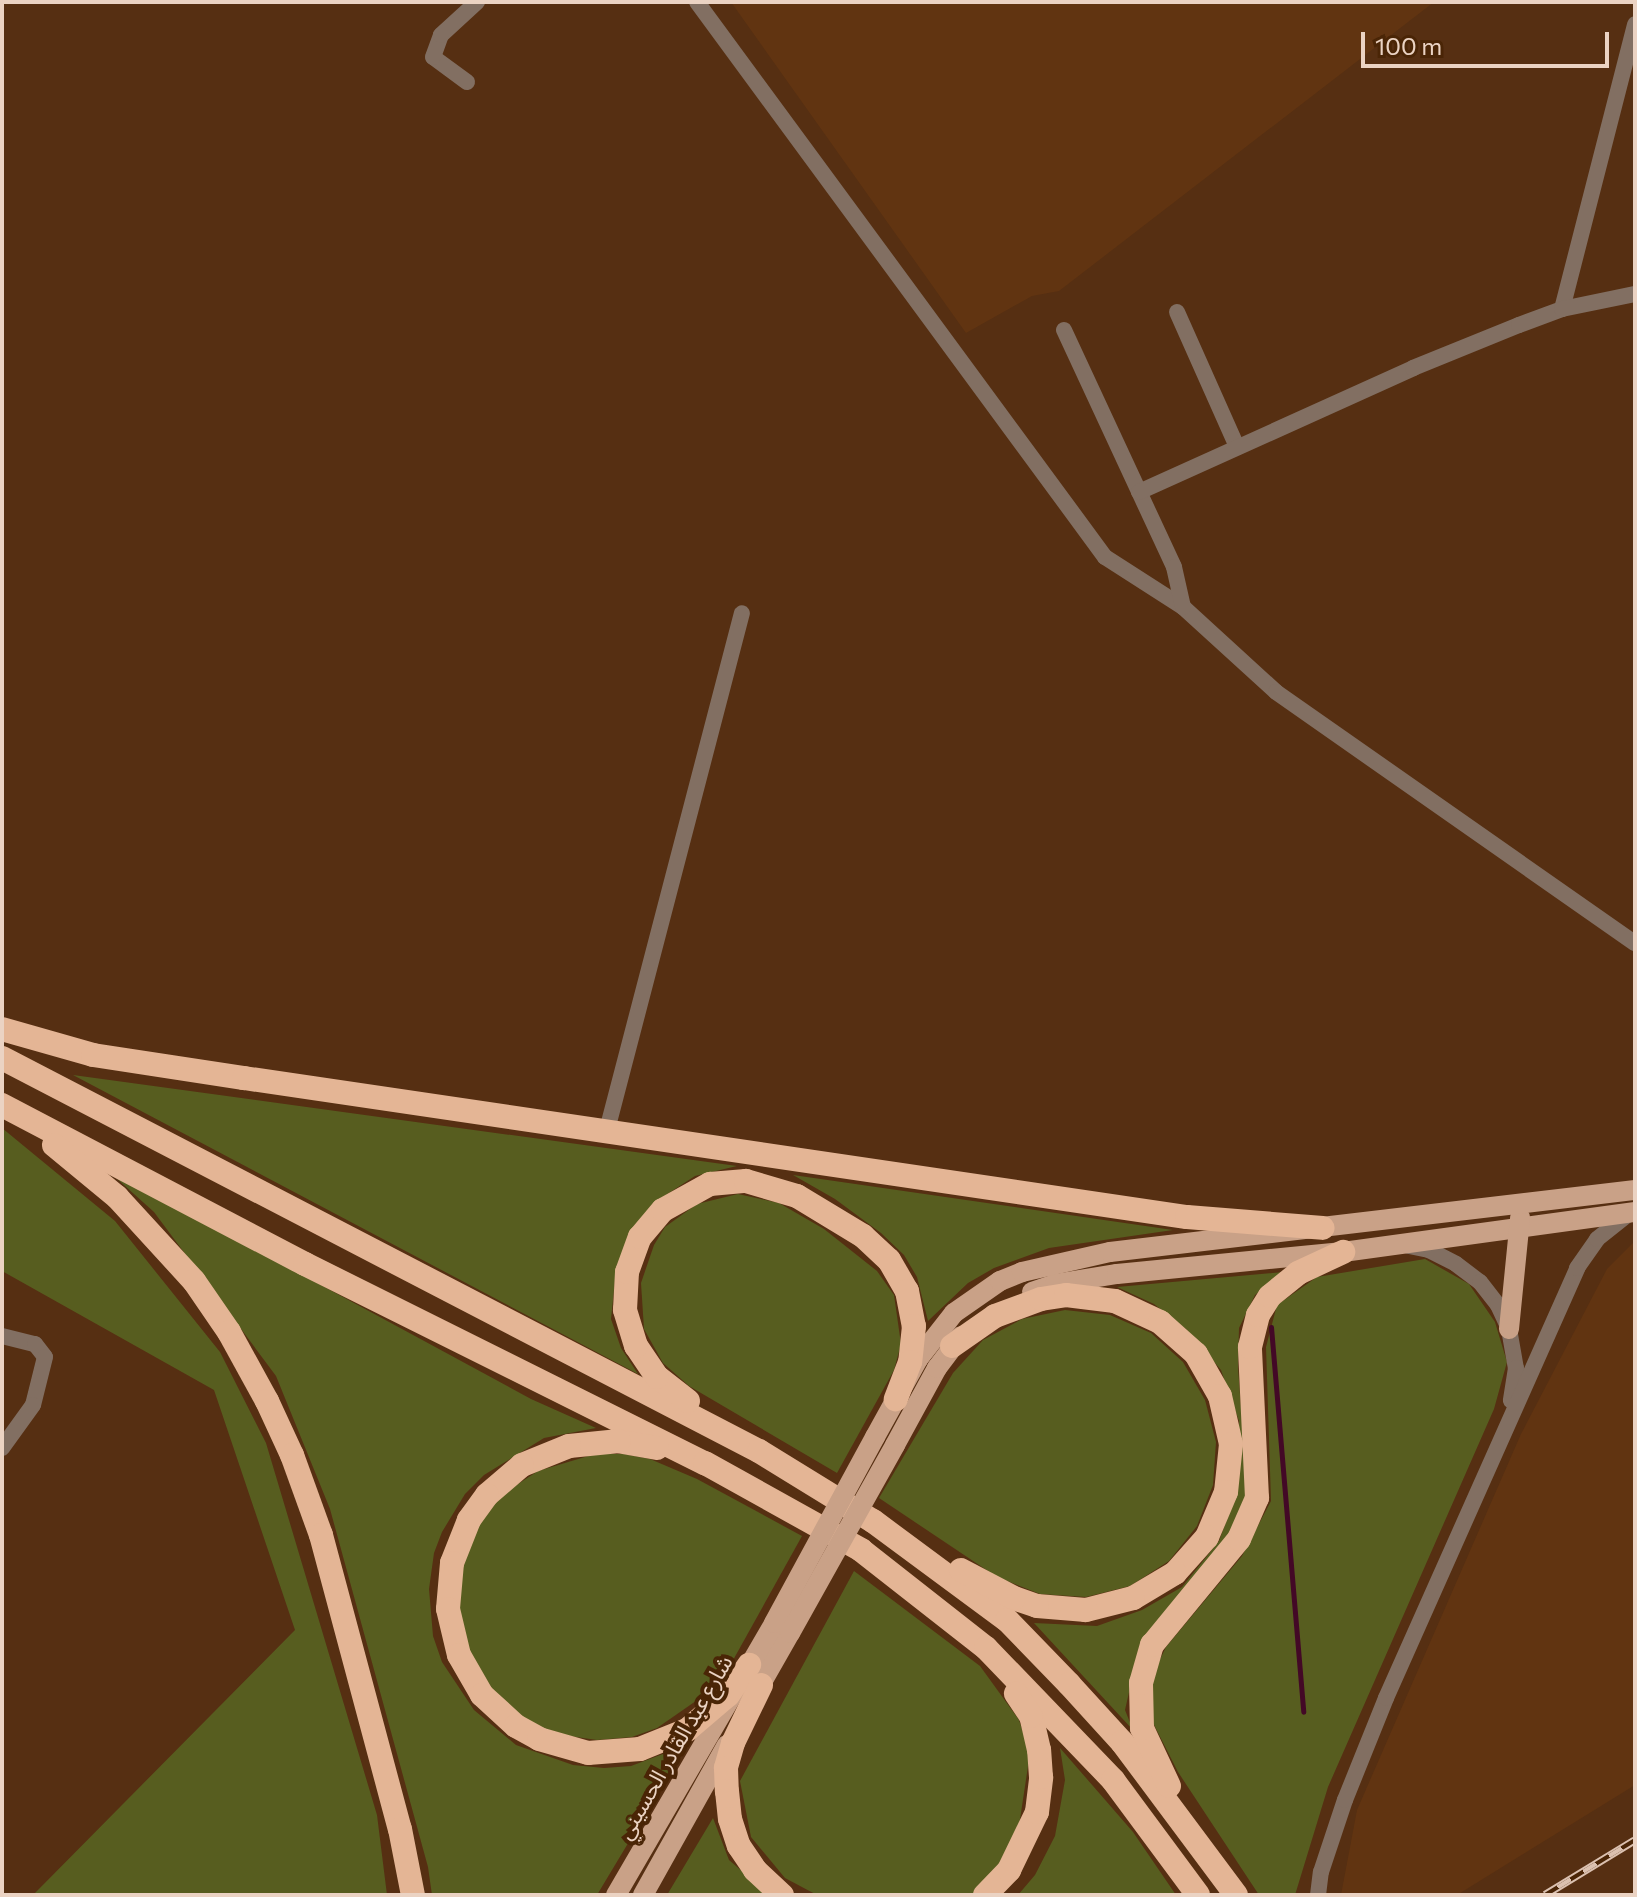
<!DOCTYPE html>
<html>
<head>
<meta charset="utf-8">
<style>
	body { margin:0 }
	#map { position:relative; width:1637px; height:1897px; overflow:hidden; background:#562f12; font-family:Commissioner,"Noto Sans Arabic",sans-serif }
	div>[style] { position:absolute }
	.built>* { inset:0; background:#613411 }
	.green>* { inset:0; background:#575d1f }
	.stream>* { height:5px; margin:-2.5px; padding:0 2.5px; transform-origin:2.5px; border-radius:2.5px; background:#430826 }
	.minor>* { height:16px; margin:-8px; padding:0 8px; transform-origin:8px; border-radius:8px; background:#826f62 }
	.primary>* { height:20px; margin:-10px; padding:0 10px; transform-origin:10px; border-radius:10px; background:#c9a187 }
	.motorway>* { height:24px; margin:-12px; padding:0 12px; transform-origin:12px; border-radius:12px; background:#e4b595 }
	.rail>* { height:8px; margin-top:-4px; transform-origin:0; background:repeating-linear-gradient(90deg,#4a2506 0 15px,#dbc1b0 0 30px); box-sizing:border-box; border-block:2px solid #dbc1b0 }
	.primary-bridge>* { height:20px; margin:-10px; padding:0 10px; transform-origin:10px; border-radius:10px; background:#c9a187 }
	span { translate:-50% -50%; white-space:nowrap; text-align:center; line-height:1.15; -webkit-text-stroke:8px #4a2506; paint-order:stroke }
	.street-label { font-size:22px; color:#ebd3c3 }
	.frame { position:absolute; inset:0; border:4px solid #ebd3c3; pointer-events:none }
	.scale { position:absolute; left:1361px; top:32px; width:248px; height:36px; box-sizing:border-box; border:4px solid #ebd3c3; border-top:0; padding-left:10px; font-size:24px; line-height:28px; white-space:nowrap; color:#ebd3c3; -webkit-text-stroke:6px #4a2506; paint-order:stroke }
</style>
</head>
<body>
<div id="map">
	<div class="built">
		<i style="clip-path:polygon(731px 2px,1434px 2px,1059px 291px,1032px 296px,966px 333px)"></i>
		<i style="clip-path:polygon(1635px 1241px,1635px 1785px,1457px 1895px,1341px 1895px,1357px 1810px,1521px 1434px,1607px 1269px)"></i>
	</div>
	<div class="green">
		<i style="clip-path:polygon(73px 1075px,737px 1166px,695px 1176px,655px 1202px,615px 1280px,611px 1319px,621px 1348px,638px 1374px)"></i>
		<i style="clip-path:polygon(2px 1128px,115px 1221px,220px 1352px,266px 1443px,377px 1815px,387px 1895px,33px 1895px,295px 1630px,214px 1390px,2px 1271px)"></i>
		<i style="clip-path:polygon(105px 1168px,531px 1399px,596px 1428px,544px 1438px,484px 1475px,465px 1494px,442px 1532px,434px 1553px,429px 1589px,433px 1636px,442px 1662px,474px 1710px,516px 1745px,573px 1765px,604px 1768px,631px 1766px,687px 1745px,597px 1895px,432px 1895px,428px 1867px,330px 1509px,276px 1376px,154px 1212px)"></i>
		<i style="clip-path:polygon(793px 1175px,1173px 1230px,1049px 1248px,994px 1268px,968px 1283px,928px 1321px,917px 1277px,904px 1255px,881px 1233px,835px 1199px)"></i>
		<i style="clip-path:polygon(738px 1194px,779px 1203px,824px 1229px,877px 1271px,894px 1295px,901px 1344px,894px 1370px,837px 1473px,689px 1386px,663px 1363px,644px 1329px,641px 1283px,654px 1245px,665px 1227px,697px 1204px)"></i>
		<i style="clip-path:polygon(1425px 1259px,1469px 1284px,1495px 1322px,1507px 1362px,1494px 1409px,1328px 1787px,1295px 1895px,1259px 1895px,1178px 1772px,1151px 1719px,1149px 1682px,1166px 1647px,1242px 1556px,1271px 1501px,1266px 1347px,1277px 1305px,1317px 1277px)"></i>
		<i style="clip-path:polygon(1283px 1272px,1255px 1295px,1239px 1328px,1238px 1368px,1248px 1499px,1230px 1537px,1140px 1644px,1125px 1710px,1133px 1730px,1034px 1623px,1097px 1626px,1142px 1610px,1182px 1587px,1219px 1541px,1237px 1492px,1239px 1421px,1221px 1370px,1186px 1329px,1154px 1304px,1117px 1287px)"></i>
		<i style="clip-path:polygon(1065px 1310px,1110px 1315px,1151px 1333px,1183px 1362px,1205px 1400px,1216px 1442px,1213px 1485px,1197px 1526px,1169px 1561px,1130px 1586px,1086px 1597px,1040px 1594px,997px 1577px,879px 1498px,953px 1373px,983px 1340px,1022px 1319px)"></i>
		<i style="clip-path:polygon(595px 1454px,624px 1454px,650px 1459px,697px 1479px,802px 1536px,732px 1662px,706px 1694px,657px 1728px,632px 1737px,597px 1740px,562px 1735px,532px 1724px,505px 1705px,483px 1680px,467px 1651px,457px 1606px,461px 1561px,475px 1528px,501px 1495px,538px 1471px)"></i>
		<i style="clip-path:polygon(854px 1571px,980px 1666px,1019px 1720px,1030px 1753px,1019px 1826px,995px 1876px,972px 1895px,817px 1895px,785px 1878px,751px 1837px,740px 1781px)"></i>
		<i style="clip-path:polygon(1060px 1748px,1133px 1832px,1176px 1895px,1018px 1895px,1035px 1875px,1055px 1836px,1065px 1780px)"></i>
		<i style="clip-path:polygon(713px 1818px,729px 1860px,770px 1895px,667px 1895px)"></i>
	</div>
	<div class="stream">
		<i style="left:1271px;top:1327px;width:386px;rotate:85.2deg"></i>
	</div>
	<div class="minor">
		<i style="left:697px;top:2px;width:689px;rotate:53.68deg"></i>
		<i style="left:1105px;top:557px;width:93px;rotate:32.7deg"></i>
		<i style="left:1183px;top:607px;width:126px;rotate:42.4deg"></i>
		<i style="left:1276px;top:692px;width:438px;rotate:35deg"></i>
		<i style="left:467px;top:82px;width:42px;rotate:-143.7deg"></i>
		<i style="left:433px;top:57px;width:23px;rotate:-70deg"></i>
		<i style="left:441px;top:35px;width:49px;rotate:-42.5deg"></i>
		<i style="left:1562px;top:309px;width:294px;rotate:-75.6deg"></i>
		<i style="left:1177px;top:312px;width:148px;rotate:66deg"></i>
		<i style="left:1064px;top:330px;width:261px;rotate:65.1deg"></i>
		<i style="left:1174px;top:567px;width:41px;rotate:77.3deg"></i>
		<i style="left:1139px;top:492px;width:301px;rotate:-24.3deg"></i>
		<i style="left:1413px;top:368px;width:114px;rotate:-22.1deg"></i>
		<i style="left:1519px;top:325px;width:46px;rotate:-20.4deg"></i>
		<i style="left:1562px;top:309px;width:75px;rotate:-11.6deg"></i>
		<i style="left:607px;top:1130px;width:534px;rotate:-75.37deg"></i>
		<i style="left:1409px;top:1246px;width:20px;rotate:11deg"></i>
		<i style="left:1429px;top:1250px;width:30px;rotate:27deg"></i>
		<i style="left:1456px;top:1264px;width:30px;rotate:37deg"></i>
		<i style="left:1480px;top:1282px;width:29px;rotate:52deg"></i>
		<i style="left:1498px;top:1305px;width:26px;rotate:65deg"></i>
		<i style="left:1509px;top:1329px;width:40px;rotate:80deg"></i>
		<i style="left:1516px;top:1368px;width:33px;rotate:99deg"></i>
		<i style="left:2px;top:1336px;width:34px;rotate:14deg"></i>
		<i style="left:35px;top:1344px;width:16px;rotate:52deg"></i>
		<i style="left:45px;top:1357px;width:49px;rotate:104deg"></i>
		<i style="left:33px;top:1405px;width:53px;rotate:125.8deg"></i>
		<i style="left:1318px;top:1895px;width:23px;rotate:-83deg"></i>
		<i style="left:1321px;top:1872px;width:76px;rotate:-71.6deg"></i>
		<i style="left:1345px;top:1800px;width:110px;rotate:-68.1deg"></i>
		<i style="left:1386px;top:1698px;width:471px;rotate:-66deg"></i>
		<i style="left:1577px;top:1268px;width:35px;rotate:-55deg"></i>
		<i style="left:1597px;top:1239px;width:43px;rotate:-38.5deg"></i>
	</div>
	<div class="primary">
		<i style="left:1032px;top:1292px;width:24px;rotate:-19deg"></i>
		<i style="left:1055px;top:1284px;width:63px;rotate:-9.2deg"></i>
		<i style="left:1117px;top:1274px;width:227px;rotate:-5.6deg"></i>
		<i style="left:1343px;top:1252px;width:295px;rotate:-7.8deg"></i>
		<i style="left:1509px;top:1329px;width:112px;rotate:-84.3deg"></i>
		<i style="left:875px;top:1437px;width:89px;rotate:-61.1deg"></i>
		<i style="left:918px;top:1359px;width:58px;rotate:-52deg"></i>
		<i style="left:954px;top:1313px;width:56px;rotate:-34.8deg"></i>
		<i style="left:1000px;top:1281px;width:24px;rotate:-22deg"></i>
		<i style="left:1022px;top:1272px;width:90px;rotate:-12.8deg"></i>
		<i style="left:1110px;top:1252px;width:529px;rotate:-6.74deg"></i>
		<i style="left:895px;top:1445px;width:88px;rotate:-61.4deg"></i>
		<i style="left:937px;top:1368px;width:40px;rotate:-53deg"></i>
		<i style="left:754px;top:1696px;width:73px;rotate:-60.3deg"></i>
		<i style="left:616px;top:1895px;width:315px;rotate:-59.8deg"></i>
		<i style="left:643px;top:1895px;width:172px;rotate:-60.8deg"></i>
	</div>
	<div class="motorway">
		<i style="left:2px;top:1029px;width:95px;rotate:15.9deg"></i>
		<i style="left:93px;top:1055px;width:153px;rotate:8.7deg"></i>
		<i style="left:244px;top:1078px;width:953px;rotate:8.39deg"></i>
		<i style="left:1187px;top:1217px;width:136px;rotate:4.6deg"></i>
		<i style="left:2px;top:1058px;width:853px;rotate:27.44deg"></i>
		<i style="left:759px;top:1451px;width:134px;rotate:31.6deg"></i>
		<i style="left:873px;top:1521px;width:167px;rotate:36.5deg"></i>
		<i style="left:1007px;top:1620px;width:89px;rotate:45.9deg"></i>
		<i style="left:1069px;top:1684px;width:79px;rotate:47.6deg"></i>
		<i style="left:1122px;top:1742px;width:191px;rotate:53.3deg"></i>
		<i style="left:2px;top:1105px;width:342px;rotate:27.7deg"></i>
		<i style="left:305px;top:1264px;width:447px;rotate:26.5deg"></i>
		<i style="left:705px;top:1463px;width:179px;rotate:29.1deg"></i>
		<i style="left:861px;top:1550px;width:159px;rotate:38.1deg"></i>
		<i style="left:986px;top:1648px;width:183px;rotate:46.1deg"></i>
		<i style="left:1113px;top:1780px;width:143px;rotate:53.5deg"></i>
		<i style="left:54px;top:1145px;width:82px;rotate:39.5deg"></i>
		<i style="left:117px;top:1197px;width:114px;rotate:47.5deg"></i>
		<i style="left:194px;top:1281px;width:62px;rotate:55.5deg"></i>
		<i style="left:229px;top:1332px;width:79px;rotate:61.2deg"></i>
		<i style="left:267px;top:1401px;width:60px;rotate:65.2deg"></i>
		<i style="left:292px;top:1455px;width:85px;rotate:70.1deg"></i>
		<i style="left:321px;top:1535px;width:304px;rotate:75deg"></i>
		<i style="left:400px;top:1829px;width:67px;rotate:78.9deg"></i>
		<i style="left:952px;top:1346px;width:52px;rotate:-34.9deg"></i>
		<i style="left:995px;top:1316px;width:49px;rotate:-20.3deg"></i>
		<i style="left:1041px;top:1299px;width:25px;rotate:-9deg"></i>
		<i style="left:1066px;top:1295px;width:49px;rotate:7deg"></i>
		<i style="left:1115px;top:1301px;width:50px;rotate:25deg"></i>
		<i style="left:1160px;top:1322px;width:48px;rotate:41.6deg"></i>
		<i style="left:1196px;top:1354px;width:48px;rotate:60.3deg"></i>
		<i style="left:1220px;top:1396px;width:49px;rotate:77.1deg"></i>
		<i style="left:1231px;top:1444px;width:48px;rotate:95.9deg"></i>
		<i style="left:1226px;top:1492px;width:49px;rotate:112.9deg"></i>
		<i style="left:1207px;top:1537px;width:48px;rotate:131.6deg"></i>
		<i style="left:1175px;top:1573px;width:49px;rotate:149.2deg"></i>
		<i style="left:1133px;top:1598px;width:49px;rotate:165.7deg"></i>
		<i style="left:1086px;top:1610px;width:49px;rotate:-175.3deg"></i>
		<i style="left:1037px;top:1606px;width:24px;rotate:-161deg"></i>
		<i style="left:1014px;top:1598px;width:60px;rotate:-152.2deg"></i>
		<i style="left:688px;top:1401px;width:39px;rotate:-142deg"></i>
		<i style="left:657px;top:1377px;width:37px;rotate:-124deg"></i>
		<i style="left:636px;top:1346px;width:38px;rotate:-107deg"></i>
		<i style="left:625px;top:1310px;width:38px;rotate:-87deg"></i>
		<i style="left:627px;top:1272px;width:37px;rotate:-70deg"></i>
		<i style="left:640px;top:1237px;width:35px;rotate:-50deg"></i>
		<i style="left:663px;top:1210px;width:54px;rotate:-29deg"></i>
		<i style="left:710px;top:1184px;width:36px;rotate:-5deg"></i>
		<i style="left:746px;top:1181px;width:53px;rotate:16.4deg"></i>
		<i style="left:797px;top:1196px;width:77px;rotate:31.2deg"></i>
		<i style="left:863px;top:1236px;width:35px;rotate:43deg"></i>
		<i style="left:889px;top:1260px;width:36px;rotate:60deg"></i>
		<i style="left:907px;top:1291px;width:36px;rotate:79deg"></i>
		<i style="left:914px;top:1326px;width:36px;rotate:96deg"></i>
		<i style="left:910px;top:1362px;width:40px;rotate:111deg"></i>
		<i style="left:657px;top:1448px;width:39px;rotate:-170deg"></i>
		<i style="left:619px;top:1441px;width:50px;rotate:174.3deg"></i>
		<i style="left:569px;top:1446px;width:51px;rotate:158deg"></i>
		<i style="left:522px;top:1465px;width:46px;rotate:139.4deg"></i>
		<i style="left:487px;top:1495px;width:31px;rotate:126deg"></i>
		<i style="left:469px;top:1520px;width:46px;rotate:111.6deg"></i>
		<i style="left:452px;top:1563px;width:46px;rotate:95deg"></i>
		<i style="left:448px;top:1609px;width:47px;rotate:76.6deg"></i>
		<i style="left:459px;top:1655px;width:46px;rotate:60.1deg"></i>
		<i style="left:482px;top:1695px;width:46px;rotate:42.4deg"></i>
		<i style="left:516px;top:1726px;width:26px;rotate:29deg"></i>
		<i style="left:539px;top:1739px;width:51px;rotate:15.9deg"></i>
		<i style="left:588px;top:1753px;width:52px;rotate:-4.4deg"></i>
		<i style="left:640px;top:1749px;width:51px;rotate:-22deg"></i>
		<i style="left:687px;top:1730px;width:54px;rotate:-40.5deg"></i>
		<i style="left:728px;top:1695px;width:37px;rotate:-55deg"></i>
		<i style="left:761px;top:1685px;width:64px;rotate:115.8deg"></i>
		<i style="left:733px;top:1743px;width:26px;rotate:106deg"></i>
		<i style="left:726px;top:1768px;width:23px;rotate:88deg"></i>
		<i style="left:727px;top:1791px;width:28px;rotate:84deg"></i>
		<i style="left:730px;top:1819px;width:28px;rotate:72deg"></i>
		<i style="left:739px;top:1846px;width:29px;rotate:56deg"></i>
		<i style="left:755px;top:1870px;width:37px;rotate:43deg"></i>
		<i style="left:1169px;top:1786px;width:64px;rotate:-115deg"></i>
		<i style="left:1142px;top:1728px;width:45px;rotate:-91.3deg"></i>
		<i style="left:1141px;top:1683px;width:40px;rotate:-74deg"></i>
		<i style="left:1152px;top:1645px;width:137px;rotate:-50.6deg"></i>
		<i style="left:1239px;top:1539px;width:45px;rotate:-66.3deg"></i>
		<i style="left:1257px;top:1498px;width:151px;rotate:-92.7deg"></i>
		<i style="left:1250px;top:1347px;width:33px;rotate:-76deg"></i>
		<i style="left:1258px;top:1315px;width:22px;rotate:-58deg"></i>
		<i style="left:1270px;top:1296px;width:36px;rotate:-39deg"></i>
		<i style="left:1298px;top:1273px;width:50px;rotate:-25deg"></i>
		<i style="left:985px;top:1895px;width:35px;rotate:-46deg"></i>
		<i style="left:1009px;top:1870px;width:64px;rotate:-64.2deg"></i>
		<i style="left:1037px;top:1812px;width:35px;rotate:-83deg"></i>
		<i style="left:1041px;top:1777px;width:27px;rotate:-94deg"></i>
		<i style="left:1039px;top:1750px;width:35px;rotate:-103deg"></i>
		<i style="left:1031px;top:1716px;width:27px;rotate:-124deg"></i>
	</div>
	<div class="rail">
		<i style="left:1545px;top:1895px;width:105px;rotate:-31.4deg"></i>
	</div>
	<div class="primary-bridge">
		<i style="left:774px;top:1623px;width:212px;rotate:-61.5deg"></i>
		<i style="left:790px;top:1633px;width:215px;rotate:-60.8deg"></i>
	</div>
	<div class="street-label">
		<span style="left:674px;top:1747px;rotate:-60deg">شارع عبد القادر الحسيني</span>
	</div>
	<div class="frame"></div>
	<div class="scale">100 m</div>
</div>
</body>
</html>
